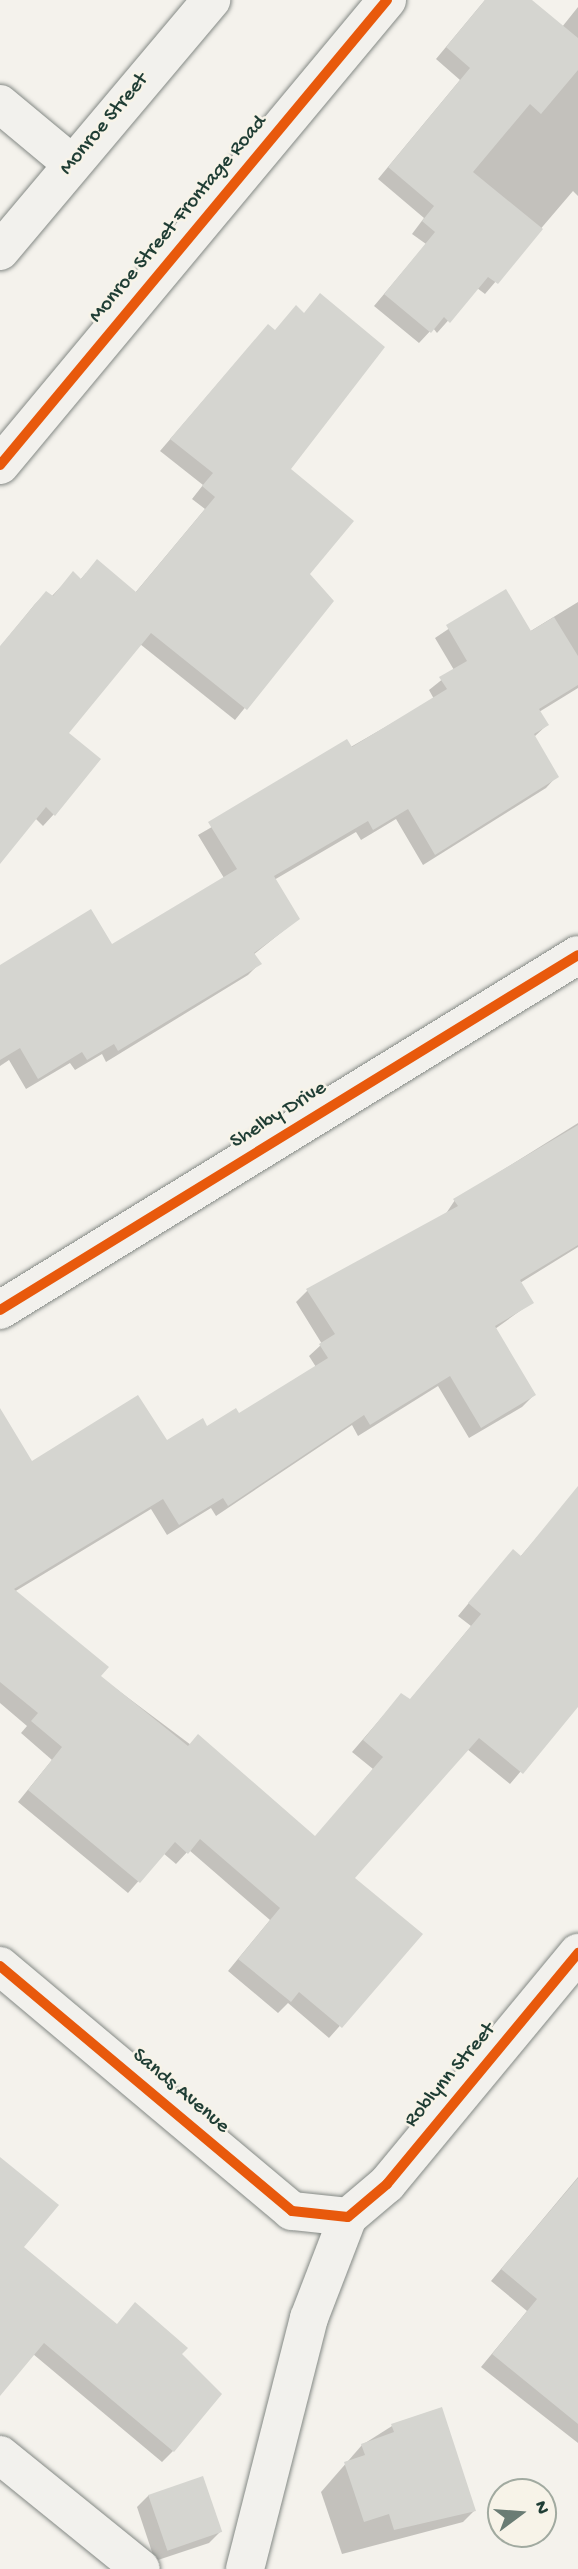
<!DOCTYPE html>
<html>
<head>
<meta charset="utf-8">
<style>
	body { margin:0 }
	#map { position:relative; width:578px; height:2569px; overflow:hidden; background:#f4f2ec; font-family:"Gochi Hand",sans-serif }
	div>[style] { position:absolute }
	.shadow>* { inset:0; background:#0003 }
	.building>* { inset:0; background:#d5d5d0; transform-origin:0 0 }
	.roads { filter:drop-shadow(0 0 2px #848985) drop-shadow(0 0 2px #848985) }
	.minor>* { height:38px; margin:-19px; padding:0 19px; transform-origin:19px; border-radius:19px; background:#f2f1ed }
	.major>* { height:38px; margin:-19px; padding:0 19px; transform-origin:19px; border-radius:19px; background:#f2f1ed }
	.cycleway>* { height:10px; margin:-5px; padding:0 5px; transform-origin:5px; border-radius:5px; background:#e8590c }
	span { translate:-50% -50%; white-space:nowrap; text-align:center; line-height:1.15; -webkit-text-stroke:5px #f7f3e8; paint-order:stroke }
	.street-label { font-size:21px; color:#1f3d34 }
	.north { position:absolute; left:487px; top:2478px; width:70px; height:70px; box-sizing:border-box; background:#f7f3e8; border:2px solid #a1aaa0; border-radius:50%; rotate:74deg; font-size:19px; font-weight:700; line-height:28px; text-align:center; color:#1f3d34 }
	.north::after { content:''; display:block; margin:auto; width:24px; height:32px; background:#6a7c74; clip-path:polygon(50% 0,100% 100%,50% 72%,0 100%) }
</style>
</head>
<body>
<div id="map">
	<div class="shadow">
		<i style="clip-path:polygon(485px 0,511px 0,562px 27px,578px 7px,578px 196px,573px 191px,485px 294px,477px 288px,437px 333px,433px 328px,419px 343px,374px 306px,426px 244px,412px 234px,424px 218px,378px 179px,460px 80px,436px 59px)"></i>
		<i style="clip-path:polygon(257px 338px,307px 574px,331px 601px,235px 720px,140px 644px,66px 733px,54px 814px,43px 826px,35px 818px,0 859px,0 647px,35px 604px,46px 593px,51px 597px,73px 574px,80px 580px,86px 573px,135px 593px,205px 509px,192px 499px,203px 485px,160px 451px)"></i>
		<i style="clip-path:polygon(505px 591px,529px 632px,578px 602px,578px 688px,539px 712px,547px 725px,534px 737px,557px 776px,546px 788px,423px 865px,396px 819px,361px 840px,356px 832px,274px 880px,298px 919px,253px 955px,259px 964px,248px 975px,106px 1062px,102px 1054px,75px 1070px,70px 1063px,26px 1089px,9px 1060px,0 1066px,0 967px,112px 947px,224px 878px,198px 835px,434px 699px,429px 690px,454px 670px,435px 638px)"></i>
		<i style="clip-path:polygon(578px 1123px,578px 1247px,520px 1283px,531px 1303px,495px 1329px,534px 1395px,522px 1407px,469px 1438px,438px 1386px,358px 1436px,352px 1425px,216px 1516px,211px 1508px,167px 1535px,151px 1509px,14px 1592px,99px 1676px,315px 1838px,373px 1769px,352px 1752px,401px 1695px,409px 1701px,471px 1626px,458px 1616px,502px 1563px,520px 1557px,558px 1513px,578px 1530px,578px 1704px,510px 1784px,467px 1749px,353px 1878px,421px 1935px,329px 2038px,288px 2003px,278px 2013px,228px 1971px,270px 1920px,189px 1850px,176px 1864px,163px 1853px,128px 1893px,18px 1802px,52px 1760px,21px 1733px,27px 1726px,0 1703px,0 1447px,31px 1464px,167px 1442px,239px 1415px,316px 1367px,309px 1356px,322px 1344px,296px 1302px,308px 1290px,445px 1215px,455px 1200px)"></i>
		<i style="clip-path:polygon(0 2159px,21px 2248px,116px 2325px,180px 2354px,173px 2451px,162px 2462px,33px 2354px,0 2367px)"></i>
		<i style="clip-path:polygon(578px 2177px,578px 2443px,481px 2367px,527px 2311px,491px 2281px)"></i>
		<i style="clip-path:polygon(392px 2426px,474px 2511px,463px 2522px,342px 2554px,321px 2492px,362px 2445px)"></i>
		<i style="clip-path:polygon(149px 2495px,220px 2532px,209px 2543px,155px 2561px,137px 2507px)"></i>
	</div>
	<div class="building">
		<i style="clip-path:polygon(485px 0,532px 0,578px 38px,578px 70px,541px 114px,530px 104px,473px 172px,543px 229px,498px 284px,488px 277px,450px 323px,444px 317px,431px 333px,384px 294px,435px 232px,422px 221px,434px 206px,388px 167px,470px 68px,446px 47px)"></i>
		<i style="clip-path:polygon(320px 293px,385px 347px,291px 469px,354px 521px,310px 574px,334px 601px,247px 710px,151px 633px,69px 733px,101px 759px,55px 816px,46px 807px,0 864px,0 646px,46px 591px,53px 596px,73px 571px,81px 579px,97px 559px,136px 592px,215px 497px,202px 486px,213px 473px,170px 439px,268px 324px,275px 330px,296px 305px,304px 313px)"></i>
		<i style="clip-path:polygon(506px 589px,531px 631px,554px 617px,578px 656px,578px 685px,539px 709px,549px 725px,534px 734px,559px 777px,435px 855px,408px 809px,373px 830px,368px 821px,274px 876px,300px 919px,254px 953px,262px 964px,118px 1051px,114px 1044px,87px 1060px,82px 1052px,38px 1079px,20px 1048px,0 1060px,0 965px,91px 909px,112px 944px,237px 869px,208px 822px,347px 739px,352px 747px,447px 689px,439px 677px,467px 661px,446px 625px)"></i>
		<i style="clip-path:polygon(578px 1125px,578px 1245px,520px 1280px,534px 1303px,495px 1326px,536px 1395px,481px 1428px,450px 1376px,370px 1425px,364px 1415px,228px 1506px,223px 1498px,179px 1525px,163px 1499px,14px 1589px,109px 1667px,101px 1676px,188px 1746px,198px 1734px,315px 1836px,383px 1757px,363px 1740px,401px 1693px,410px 1699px,481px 1614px,468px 1603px,513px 1549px,521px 1556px,578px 1486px,578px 1707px,523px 1774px,479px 1738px,355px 1878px,423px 1934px,342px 2028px,299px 1992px,291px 2002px,238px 1959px,280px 1908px,200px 1839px,188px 1854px,175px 1842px,140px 1883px,28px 1790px,62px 1747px,31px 1721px,38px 1713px,0 1682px,0 1408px,32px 1461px,138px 1395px,167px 1440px,203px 1418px,207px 1426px,236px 1408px,239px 1413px,328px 1358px,319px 1344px,335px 1334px,306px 1289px,458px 1206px,453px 1199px)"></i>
		<i style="clip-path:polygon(0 2157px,59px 2205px,24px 2247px,117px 2324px,135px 2302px,188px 2348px,182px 2354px,222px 2394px,174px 2452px,44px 2343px,0 2396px)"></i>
		<i style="clip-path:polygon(578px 2178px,578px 2424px,492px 2354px,537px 2299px,501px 2269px)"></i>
		<i style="clip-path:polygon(442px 2407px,476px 2511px,394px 2530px,389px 2514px,364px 2522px,344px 2462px,365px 2455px,361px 2444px,394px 2432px,391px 2424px)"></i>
		<i style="left:203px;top:2476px;width:59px;height:58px;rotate:71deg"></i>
	</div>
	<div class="roads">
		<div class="minor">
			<i style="left:0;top:104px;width:94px;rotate:39.8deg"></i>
			<i style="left:0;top:465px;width:605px;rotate:-50.23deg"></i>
			<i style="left:0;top:1310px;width:678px;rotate:-31.56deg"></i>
			<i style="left:0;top:1966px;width:381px;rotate:40deg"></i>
			<i style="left:292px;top:2211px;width:56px;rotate:6.1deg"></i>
			<i style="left:0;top:2455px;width:181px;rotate:39deg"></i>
			<i style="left:245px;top:2569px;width:259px;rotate:-75.7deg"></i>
			<i style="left:309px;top:2318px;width:108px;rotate:-68.9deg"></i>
			<i style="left:348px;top:2217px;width:51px;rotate:-40.2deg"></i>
			<i style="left:387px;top:2184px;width:300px;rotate:-50.4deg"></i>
		</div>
		<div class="major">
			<i style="left:0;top:251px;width:328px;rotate:-49.9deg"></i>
		</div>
	</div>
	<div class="cycleway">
		<i style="left:0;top:465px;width:605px;rotate:-50.23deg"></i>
		<i style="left:0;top:1310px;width:678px;rotate:-31.56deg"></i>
		<i style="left:0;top:1966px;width:381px;rotate:40deg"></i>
		<i style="left:292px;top:2211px;width:56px;rotate:6.1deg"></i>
		<i style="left:348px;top:2217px;width:51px;rotate:-40.2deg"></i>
		<i style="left:387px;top:2184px;width:300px;rotate:-50.4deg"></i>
	</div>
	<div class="street-label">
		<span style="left:105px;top:125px;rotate:-50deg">Monroe Street</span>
		<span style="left:179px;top:220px;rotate:-50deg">Monroe Street Frontage Road</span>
		<span style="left:279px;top:1116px;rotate:-32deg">Shelby Drive</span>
		<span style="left:451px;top:2076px;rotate:-50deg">Roblynn Street</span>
		<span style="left:180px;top:2092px;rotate:40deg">Sands Avenue</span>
	</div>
	<div class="north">N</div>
</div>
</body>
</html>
